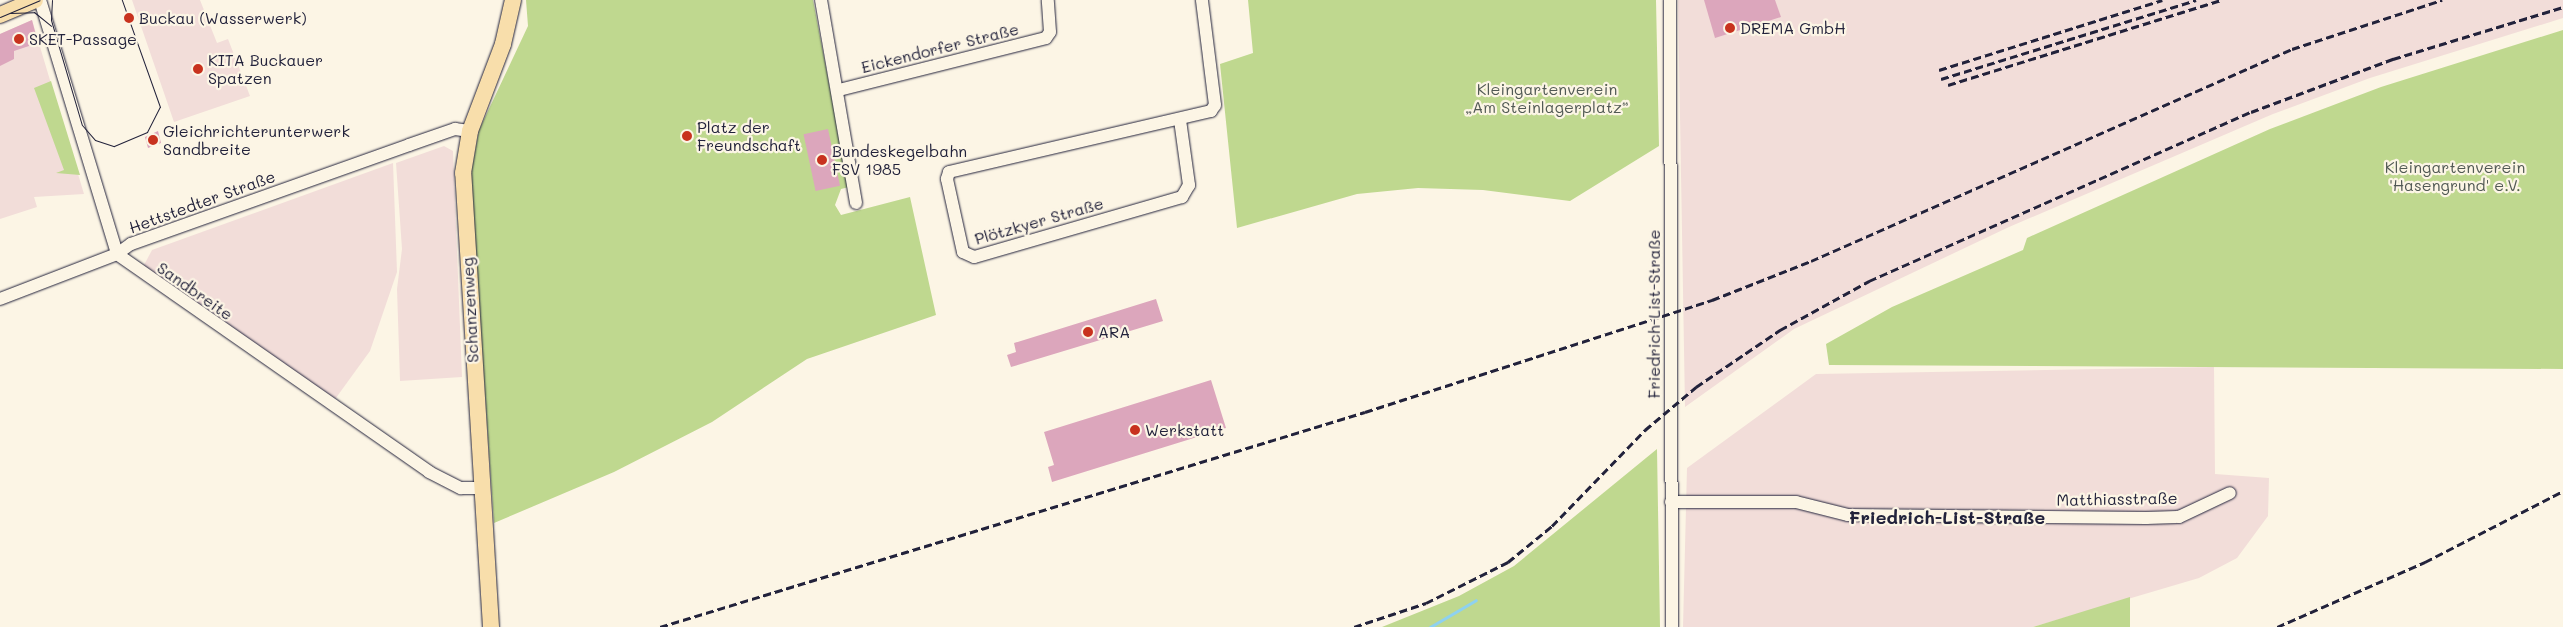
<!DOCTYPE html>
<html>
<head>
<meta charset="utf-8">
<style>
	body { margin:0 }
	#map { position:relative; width:2563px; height:627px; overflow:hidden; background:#fcf5e5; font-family:Mali,sans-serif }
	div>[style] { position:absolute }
	.built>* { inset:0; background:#f2ddd9 }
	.green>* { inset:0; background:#bfd88f }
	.stream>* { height:3px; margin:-1.5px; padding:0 1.5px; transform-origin:1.5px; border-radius:1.5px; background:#8ed1f0 }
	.building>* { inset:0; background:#dca6bc; transform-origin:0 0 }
	.roads { filter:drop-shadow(0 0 1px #22223b) drop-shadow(0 0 1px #22223b) }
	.minor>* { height:12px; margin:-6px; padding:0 6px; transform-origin:6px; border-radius:6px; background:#fcf5e5 }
	.major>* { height:16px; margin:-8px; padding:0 8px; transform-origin:8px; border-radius:8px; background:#f8deab }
	.tram>* { height:1px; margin:-0.5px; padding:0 0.5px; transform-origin:0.5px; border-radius:0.5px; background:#22223b }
	.rail>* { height:3px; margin-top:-1.5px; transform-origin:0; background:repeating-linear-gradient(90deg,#22223b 0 8px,transparent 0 12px) }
	.dots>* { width:14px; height:14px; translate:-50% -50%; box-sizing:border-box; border:2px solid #fcf5e5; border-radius:50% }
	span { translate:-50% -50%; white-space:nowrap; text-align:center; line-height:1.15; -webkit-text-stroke:4.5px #fcf5e5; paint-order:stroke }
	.poi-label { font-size:16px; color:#22223b }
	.left { translate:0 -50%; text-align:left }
	.street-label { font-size:16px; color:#22223b }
	.park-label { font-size:16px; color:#515954 }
	.neighbourhood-label { font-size:18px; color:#22223b; font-weight:700 }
</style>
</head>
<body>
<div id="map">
	<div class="built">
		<i style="clip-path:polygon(132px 0,200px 0,217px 43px,228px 39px,250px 96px,174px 122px)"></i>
		<i style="clip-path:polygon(1678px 0,2563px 0,2563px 18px,2370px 78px,2273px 114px,2009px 227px,1794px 329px,1685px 407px)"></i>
		<i style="clip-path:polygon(32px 20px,84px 194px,34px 197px,37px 207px,0 219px,0 34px)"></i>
		<i style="clip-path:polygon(444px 146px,453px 151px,462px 377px,400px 381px,397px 289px,402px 249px,396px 163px)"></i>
		<i style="clip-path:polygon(393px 163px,397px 272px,370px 351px,333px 402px,143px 267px,152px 250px)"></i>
		<i style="clip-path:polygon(2214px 367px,2215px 474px,2269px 478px,2268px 516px,2237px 558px,2199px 578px,2033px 627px,1683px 627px,1687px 468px,1816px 374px)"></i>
	</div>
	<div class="green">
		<i style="clip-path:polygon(526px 0,813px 0,849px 187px,841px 189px,835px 205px,841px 215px,910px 197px,936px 315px,807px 359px,712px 422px,614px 472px,494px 523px,470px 179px,479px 130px,528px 26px)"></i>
		<i style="clip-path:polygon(1248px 0,1656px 0,1659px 146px,1570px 201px,1483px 190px,1418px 188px,1357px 194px,1237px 228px,1220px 64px,1253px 53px)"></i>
		<i style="clip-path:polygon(2563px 30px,2563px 369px,1829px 365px,1826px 344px,1892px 307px,2023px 250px,2027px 238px,2270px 129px,2381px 87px)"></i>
		<i style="clip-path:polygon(51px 81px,80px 175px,56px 173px,64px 170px,34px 88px)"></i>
		<i style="clip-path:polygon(1657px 449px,1660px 627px,1382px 627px,1459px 596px,1514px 566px)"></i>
		<i style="clip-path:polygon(2130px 597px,2130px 627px,2033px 627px)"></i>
	</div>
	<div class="stream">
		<i style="left:1430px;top:627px;width:53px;rotate:-30.4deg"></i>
	</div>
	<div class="building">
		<i style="clip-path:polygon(1704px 0,1775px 0,1781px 17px,1715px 38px)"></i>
		<i style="clip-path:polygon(32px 20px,38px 43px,14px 51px,14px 59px,0 66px,0 34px)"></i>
		<i style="left:828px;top:129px;width:58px;height:25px;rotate:78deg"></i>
		<i style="clip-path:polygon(158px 131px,161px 143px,148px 148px,145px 137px)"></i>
		<i style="clip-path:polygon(1156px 299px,1163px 321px,1011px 367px,1007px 355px,1016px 352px,1014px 343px)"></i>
		<i style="clip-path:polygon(1211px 380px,1226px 428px,1052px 482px,1048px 467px,1054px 465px,1044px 432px)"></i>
	</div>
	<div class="roads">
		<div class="minor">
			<i style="left:40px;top:0;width:265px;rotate:73.1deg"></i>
			<i style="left:117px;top:254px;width:381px;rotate:34.9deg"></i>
			<i style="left:429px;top:472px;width:36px;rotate:27deg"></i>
			<i style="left:461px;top:488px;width:20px"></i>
			<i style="left:821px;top:0;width:206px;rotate:80.2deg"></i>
			<i style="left:1670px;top:0;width:627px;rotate:89.82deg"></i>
			<i style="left:839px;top:90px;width:213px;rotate:-14.1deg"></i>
			<i style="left:1046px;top:38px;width:7px;rotate:-56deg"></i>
			<i style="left:1050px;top:32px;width:32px;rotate:-94deg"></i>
			<i style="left:1180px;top:120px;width:66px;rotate:82.1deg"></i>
			<i style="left:1189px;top:185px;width:14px;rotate:120deg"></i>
			<i style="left:1182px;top:197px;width:216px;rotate:163.9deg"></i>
			<i style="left:974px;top:257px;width:12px;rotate:-156deg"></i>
			<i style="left:963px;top:252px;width:75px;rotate:-102.4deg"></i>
			<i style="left:947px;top:179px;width:7px;rotate:-74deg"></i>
			<i style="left:949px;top:172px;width:269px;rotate:-13.1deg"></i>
			<i style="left:1211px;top:111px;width:7px;rotate:-56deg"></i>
			<i style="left:1215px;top:105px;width:106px;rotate:-97.1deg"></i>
			<i style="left:0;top:299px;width:125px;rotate:-21deg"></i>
			<i style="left:117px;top:254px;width:17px;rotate:-36deg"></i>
			<i style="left:131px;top:244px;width:295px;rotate:-19.6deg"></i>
			<i style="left:409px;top:145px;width:49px;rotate:-19.2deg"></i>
			<i style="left:455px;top:129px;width:15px;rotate:8deg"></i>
			<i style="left:1671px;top:502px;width:125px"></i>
			<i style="left:1796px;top:502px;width:54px;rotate:14deg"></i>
			<i style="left:1848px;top:515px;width:298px;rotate:0.6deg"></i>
			<i style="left:2146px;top:518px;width:33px;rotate:-2deg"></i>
			<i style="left:2179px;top:517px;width:56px;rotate:-25.2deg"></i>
		</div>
		<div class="major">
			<i style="left:0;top:15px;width:38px;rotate:-23deg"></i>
			<i style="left:491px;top:627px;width:455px;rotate:-93.5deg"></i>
			<i style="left:463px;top:173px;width:43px;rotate:-80.5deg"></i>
			<i style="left:470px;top:131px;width:93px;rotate:-69.2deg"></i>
			<i style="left:503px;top:44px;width:45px;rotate:-77.2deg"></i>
		</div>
	</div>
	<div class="tram">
		<i style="left:52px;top:0;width:20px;rotate:93deg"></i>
		<i style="left:51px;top:20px;width:109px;rotate:73.6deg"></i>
		<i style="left:82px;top:125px;width:20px;rotate:49deg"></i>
		<i style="left:95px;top:140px;width:20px;rotate:18deg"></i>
		<i style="left:114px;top:146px;width:36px;rotate:-23deg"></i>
		<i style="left:147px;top:132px;width:28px;rotate:-63deg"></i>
		<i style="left:160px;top:107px;width:114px;rotate:-109.6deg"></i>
		<i style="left:10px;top:13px;width:24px;rotate:-2deg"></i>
		<i style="left:34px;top:12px;width:22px;rotate:39deg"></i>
		<i style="left:0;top:17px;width:43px;rotate:-23deg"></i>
	</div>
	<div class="rail">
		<i style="left:1939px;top:70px;width:234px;rotate:-17.4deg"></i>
		<i style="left:1941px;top:79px;width:267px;rotate:-17.2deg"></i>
		<i style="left:1948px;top:85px;width:286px;rotate:-17.3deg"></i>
		<i style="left:660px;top:627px;width:737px;rotate:-16.96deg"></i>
		<i style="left:1365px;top:412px;width:365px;rotate:-17.9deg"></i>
		<i style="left:1712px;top:300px;width:106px;rotate:-21.5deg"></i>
		<i style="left:1811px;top:261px;width:526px;rotate:-23.79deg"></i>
		<i style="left:2292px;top:49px;width:158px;rotate:-18.1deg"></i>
		<i style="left:1354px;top:627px;width:76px;rotate:-18.4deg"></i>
		<i style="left:1426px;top:603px;width:92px;rotate:-26.6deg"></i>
		<i style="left:1508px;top:562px;width:57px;rotate:-39.3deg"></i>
		<i style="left:1552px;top:526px;width:134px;rotate:-45.9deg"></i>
		<i style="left:1645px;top:430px;width:67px;rotate:-40.1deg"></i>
		<i style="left:1696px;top:387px;width:102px;rotate:-34.2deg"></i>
		<i style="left:1780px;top:330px;width:102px;rotate:-28.8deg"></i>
		<i style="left:1869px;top:281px;width:418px;rotate:-23.9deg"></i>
		<i style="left:2251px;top:112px;width:152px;rotate:-20.5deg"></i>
		<i style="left:2393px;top:59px;width:178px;rotate:-17deg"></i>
		<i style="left:2277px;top:627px;width:162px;rotate:-23.7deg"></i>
		<i style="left:2425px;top:562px;width:155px;rotate:-27.2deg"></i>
	</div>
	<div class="dots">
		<i style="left:129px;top:18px;background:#c8321e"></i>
		<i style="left:1730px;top:28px;background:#c8321e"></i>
		<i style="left:19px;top:39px;background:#c8321e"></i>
		<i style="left:198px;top:69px;background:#c8321e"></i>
		<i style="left:687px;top:136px;background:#c8321e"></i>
		<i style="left:153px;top:140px;background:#c8321e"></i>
		<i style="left:822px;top:160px;background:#c8321e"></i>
		<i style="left:1088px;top:332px;background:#c8321e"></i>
		<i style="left:1135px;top:430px;background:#c8321e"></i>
	</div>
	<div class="poi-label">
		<span class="left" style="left:139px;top:18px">Buckau (Wasserwerk)</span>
		<span class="left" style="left:1740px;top:28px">DREMA GmbH</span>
		<span class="left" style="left:29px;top:39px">SKET-Passage</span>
		<span class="left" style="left:208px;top:69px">KITA Buckauer<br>Spatzen</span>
		<span class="left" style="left:697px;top:136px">Platz der<br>Freundschaft</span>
		<span class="left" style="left:163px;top:140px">Gleichrichterunterwerk<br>Sandbreite</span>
		<span class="left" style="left:832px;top:160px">Bundeskegelbahn<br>FSV 1985</span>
		<span class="left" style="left:1098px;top:332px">ARA</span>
		<span class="left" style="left:1145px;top:430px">Werkstatt</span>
	</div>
	<div class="street-label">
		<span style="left:940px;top:48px;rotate:-14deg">Eickendorfer Straße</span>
		<span style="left:202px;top:202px;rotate:-20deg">Hettstedter Straße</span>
		<span style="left:1039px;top:221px;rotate:-16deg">Plötzkyer Straße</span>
		<span style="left:195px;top:291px;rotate:35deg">Sandbreite</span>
		<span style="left:470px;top:310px;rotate:-93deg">Schanzenweg</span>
		<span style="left:1654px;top:314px;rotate:-90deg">Friedrich-List-Straße</span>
		<span style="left:2117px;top:499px;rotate:-1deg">Matthiasstraße</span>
	</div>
	<div class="park-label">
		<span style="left:1547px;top:98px">Kleingartenverein<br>„Am Steinlagerplatz“</span>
		<span style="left:2455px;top:176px">Kleingartenverein<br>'Hasengrund' e.V.</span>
	</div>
	<div class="neighbourhood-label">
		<span style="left:1947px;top:517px">Friedrich-List-Straße</span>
	</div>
</div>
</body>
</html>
